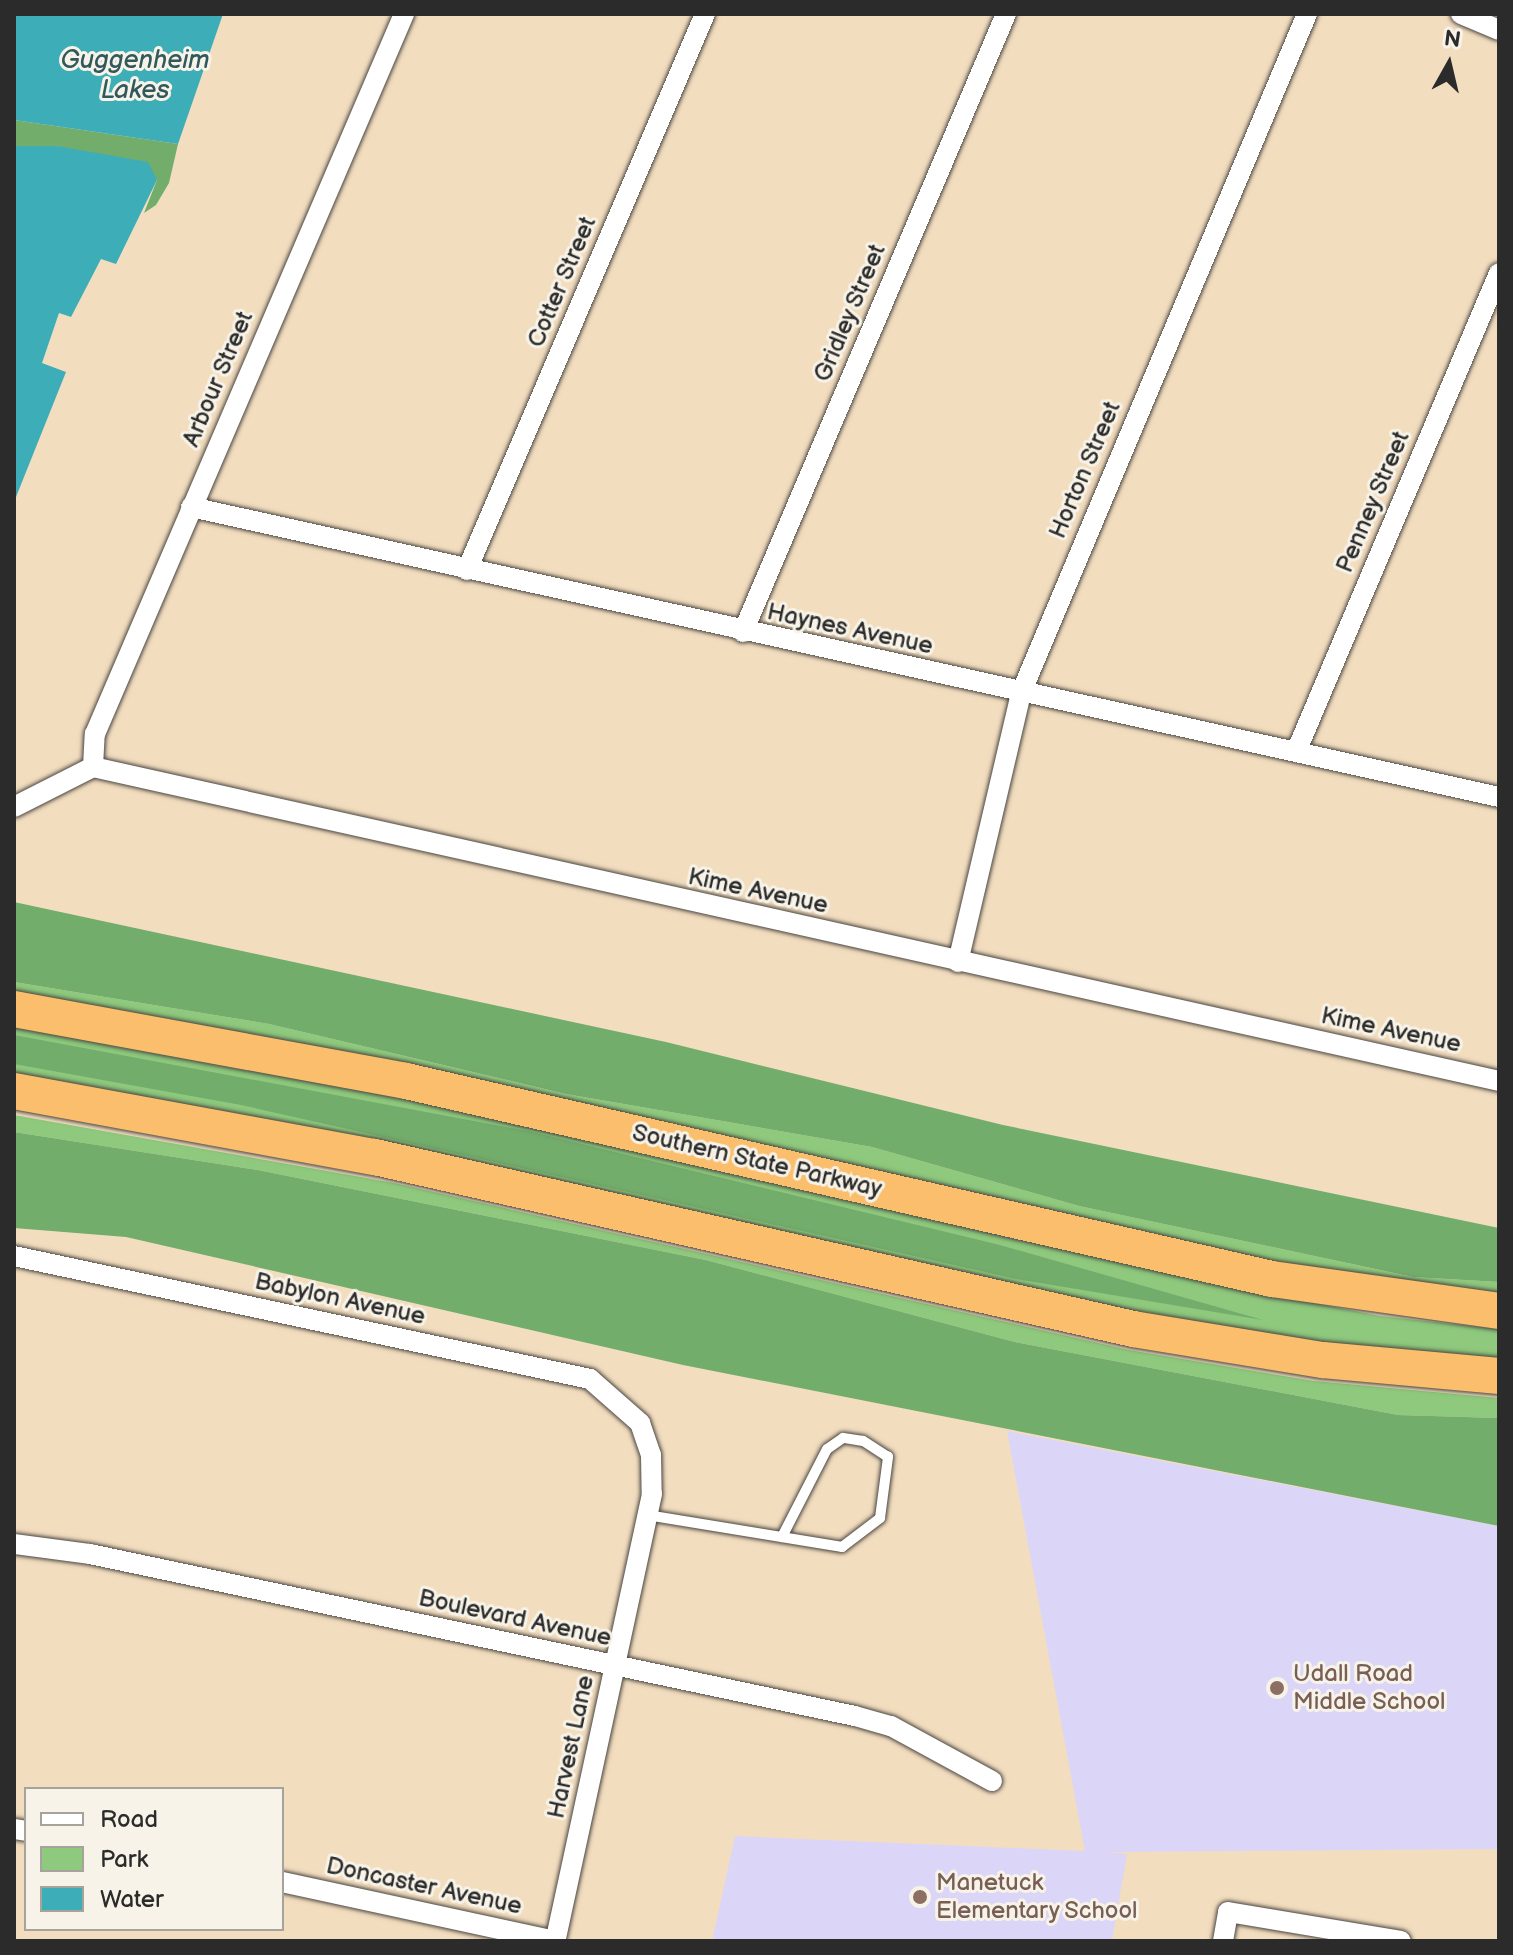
<!DOCTYPE html>
<html>
<head>
<meta charset="utf-8">
<style>
	body { margin:0 }
	#map { position:relative; width:1513px; height:1955px; overflow:hidden; background:#f3ddbf; font-family:"Balsamiq Sans",sans-serif }
	div>[style] { position:absolute }
	.built>* { inset:0; background:#dbd6f7 }
	.green>* { inset:0; background:#8ec97d }
	.forest>* { inset:0; background:#72ad6c }
	.water>* { inset:0; background:#3daeb7 }
	.roads { filter:drop-shadow(0 0 2px #494641) drop-shadow(0 0 2px #494641) }
	.service>* { height:10px; margin:-5px; padding:0 5px; transform-origin:5px; border-radius:5px; background:#fff }
	.minor>* { height:20px; margin:-10px; padding:0 10px; transform-origin:10px; border-radius:10px; background:#fff }
	.motorway>* { height:36px; margin:-18px; padding:0 18px; transform-origin:18px; border-radius:18px; background:#fabe6d }
	.dots>* { width:22px; height:22px; translate:-50% -50%; box-sizing:border-box; border:4px solid #f7f3e8; border-radius:50% }
	span { translate:-50% -50%; white-space:nowrap; text-align:center; line-height:1.15; -webkit-text-stroke:6px #f7f3e8; paint-order:stroke }
	.street-label { font-size:24px; color:#2b2b2b }
	.education-label { font-size:24px; color:#785e54 }
	.left { translate:0 -50%; text-align:left }
	.water-label { font-size:26px; color:#31595c; font-style:italic }
	.frame { position:absolute; inset:0; border:16px solid #2b2b2b; pointer-events:none }
	.legend { position:absolute; left:24px; top:1787px; width:260px; height:144px; box-sizing:border-box; background:#f7f3e8; border:2px solid #a5a39c; margin:0; padding:10px 14px; list-style:none; font-size:24px; color:#2b2b2b }
	.legend li { display:flex; align-items:center; gap:16px; height:40px }
	.legend b { width:40px; border:2px solid #a5a39c }
	.north { position:absolute; left:1409px; top:24px; width:80px; height:80px; -webkit-text-stroke:6px #f7f3e8; paint-order:stroke; rotate:8deg; font-size:22px; font-weight:700; line-height:32px; text-align:center; color:#2b2b2b }
	.north::after { content:''; display:block; margin:auto; width:28px; height:36px; background:#2b2b2b; clip-path:polygon(50% 0,100% 100%,50% 72%,0 100%) }
</style>
</head>
<body>
<div id="map">
	<div class="built">
		<i style="clip-path:polygon(1007px 1431px,1499px 1526px,1499px 1849px,1108px 1852px,1127px 1854px,1112px 1941px,712px 1941px,735px 1836px,1085px 1851px)"></i>
	</div>
	<div class="green">
		<i style="clip-path:polygon(14px 982px,269px 1024px,566px 1094px,872px 1147px,1079px 1206px,1413px 1277px,1499px 1282px,1499px 1298px,1273px 1267px,451px 1076px,14px 991px)"></i>
		<i style="clip-path:polygon(14px 1026px,433px 1104px,1237px 1288px,1380px 1316px,1499px 1329px,1499px 1362px,1255px 1337px,14px 1077px)"></i>
		<i style="clip-path:polygon(14px 1115px,394px 1183px,1129px 1350px,1314px 1381px,1499px 1398px,1499px 1418px,1398px 1415px,1015px 1342px,706px 1260px,258px 1170px,14px 1132px)"></i>
	</div>
	<div class="forest">
		<i style="clip-path:polygon(14px 120px,178px 144px,169px 183px,156px 205px,144px 213px,157px 180px,57px 146px,14px 146px)"></i>
		<i style="clip-path:polygon(14px 902px,666px 1042px,1003px 1125px,1499px 1228px,1499px 1282px,1413px 1277px,1079px 1206px,872px 1147px,566px 1094px,269px 1024px,14px 982px)"></i>
		<i style="clip-path:polygon(14px 1035px,528px 1131px,1000px 1245px,1263px 1320px,1016px 1279px,241px 1105px,14px 1064px)"></i>
		<i style="clip-path:polygon(14px 1132px,258px 1170px,706px 1260px,1015px 1342px,1398px 1415px,1499px 1418px,1499px 1526px,683px 1365px,126px 1237px,14px 1228px)"></i>
	</div>
	<div class="water">
		<i style="clip-path:polygon(14px 14px,223px 14px,178px 144px,14px 120px)"></i>
		<i style="clip-path:polygon(14px 146px,57px 146px,148px 162px,157px 180px,116px 264px,101px 259px,71px 317px,59px 313px,42px 363px,66px 372px,14px 502px)"></i>
	</div>
	<div class="roads">
		<div class="service">
			<i style="left:647px;top:1515px;width:198px;rotate:9.3deg"></i>
			<i style="left:842px;top:1547px;width:48px;rotate:-37.3deg"></i>
			<i style="left:880px;top:1518px;width:62px;rotate:-82.5deg"></i>
			<i style="left:888px;top:1457px;width:30px;rotate:-147deg"></i>
			<i style="left:863px;top:1441px;width:20px;rotate:-171deg"></i>
			<i style="left:843px;top:1438px;width:19px;rotate:145deg"></i>
			<i style="left:827px;top:1449px;width:99px;rotate:117.1deg"></i>
		</div>
		<div class="minor">
			<i style="left:1461px;top:14px;width:41px;rotate:22.8deg"></i>
			<i style="left:191px;top:507px;width:1340px;rotate:12.5deg"></i>
			<i style="left:467px;top:570px;width:605px;rotate:-66.83deg"></i>
			<i style="left:743px;top:632px;width:672px;rotate:-66.95deg"></i>
			<i style="left:1296px;top:752px;width:520px;rotate:-67.03deg"></i>
			<i style="left:93px;top:767px;width:33px;rotate:-87deg"></i>
			<i style="left:95px;top:734px;width:784px;rotate:-66.77deg"></i>
			<i style="left:14px;top:807px;width:89px;rotate:-26.9deg"></i>
			<i style="left:93px;top:767px;width:1441px;rotate:12.59deg"></i>
			<i style="left:958px;top:962px;width:276px;rotate:-76.8deg"></i>
			<i style="left:1021px;top:693px;width:737px;rotate:-67.16deg"></i>
			<i style="left:14px;top:1256px;width:589px;rotate:12.05deg"></i>
			<i style="left:590px;top:1379px;width:67px;rotate:41.3deg"></i>
			<i style="left:640px;top:1423px;width:34px;rotate:71deg"></i>
			<i style="left:651px;top:1455px;width:39px;rotate:89deg"></i>
			<i style="left:652px;top:1494px;width:457px;rotate:102.2deg"></i>
			<i style="left:14px;top:1544px;width:77px;rotate:7.5deg"></i>
			<i style="left:90px;top:1554px;width:782px;rotate:11.96deg"></i>
			<i style="left:855px;top:1716px;width:37px;rotate:16deg"></i>
			<i style="left:891px;top:1726px;width:115px;rotate:28.6deg"></i>
			<i style="left:14px;top:1829px;width:12px;rotate:9deg"></i>
			<i style="left:282px;top:1882px;width:278px;rotate:12.2deg"></i>
			<i style="left:1223px;top:1941px;width:29px;rotate:-80deg"></i>
			<i style="left:1228px;top:1912px;width:175px;rotate:9.5deg"></i>
		</div>
		<div class="motorway">
			<i style="left:14px;top:1009px;width:399px;rotate:10.4deg"></i>
			<i style="left:406px;top:1081px;width:888px;rotate:12.88deg"></i>
			<i style="left:1272px;top:1279px;width:229px;rotate:8deg"></i>
			<i style="left:14px;top:1091px;width:367px;rotate:10.4deg"></i>
			<i style="left:375px;top:1157px;width:777px;rotate:12.78deg"></i>
			<i style="left:1133px;top:1329px;width:193px;rotate:9.3deg"></i>
			<i style="left:1323px;top:1360px;width:177px;rotate:5.2deg"></i>
		</div>
	</div>
	<div class="dots">
		<i style="left:1277px;top:1688px;background:#8d6e63"></i>
		<i style="left:920px;top:1897px;background:#8d6e63"></i>
	</div>
	<div class="street-label">
		<span style="left:562px;top:282px;rotate:-67deg">Cotter Street</span>
		<span style="left:850px;top:313px;rotate:-67deg">Gridley Street</span>
		<span style="left:218px;top:379px;rotate:-67deg">Arbour Street</span>
		<span style="left:1085px;top:470px;rotate:-67deg">Horton Street</span>
		<span style="left:1373px;top:502px;rotate:-67deg">Penney Street</span>
		<span style="left:850px;top:629px;rotate:12deg">Haynes Avenue</span>
		<span style="left:758px;top:891px;rotate:12deg">Kime Avenue</span>
		<span style="left:1391px;top:1030px;rotate:12deg">Kime Avenue</span>
		<span style="left:757px;top:1161px;rotate:13deg">Southern State Parkway</span>
		<span style="left:340px;top:1299px;rotate:12deg">Babylon Avenue</span>
		<span style="left:515px;top:1618px;rotate:12deg">Boulevard Avenue</span>
		<span style="left:571px;top:1747px;rotate:-78deg">Harvest Lane</span>
		<span style="left:424px;top:1886px;rotate:12deg">Doncaster Avenue</span>
	</div>
	<div class="education-label">
		<span class="left" style="left:1293px;top:1688px">Udall Road<br>Middle School</span>
		<span class="left" style="left:936px;top:1897px">Manetuck<br>Elementary School</span>
	</div>
	<div class="water-label">
		<span style="left:135px;top:76px">Guggenheim<br>Lakes</span>
	</div>
	<div class="frame"></div>
	<ul class="legend">
	<li><b style="height:10px;background:#fff"></b>Road</li>
	<li><b style="height:22px;background:#8ec97d"></b>Park</li>
	<li><b style="height:22px;background:#3daeb7"></b>Water</li>
	</ul>
	<div class="north">N</div>
</div>
</body>
</html>
